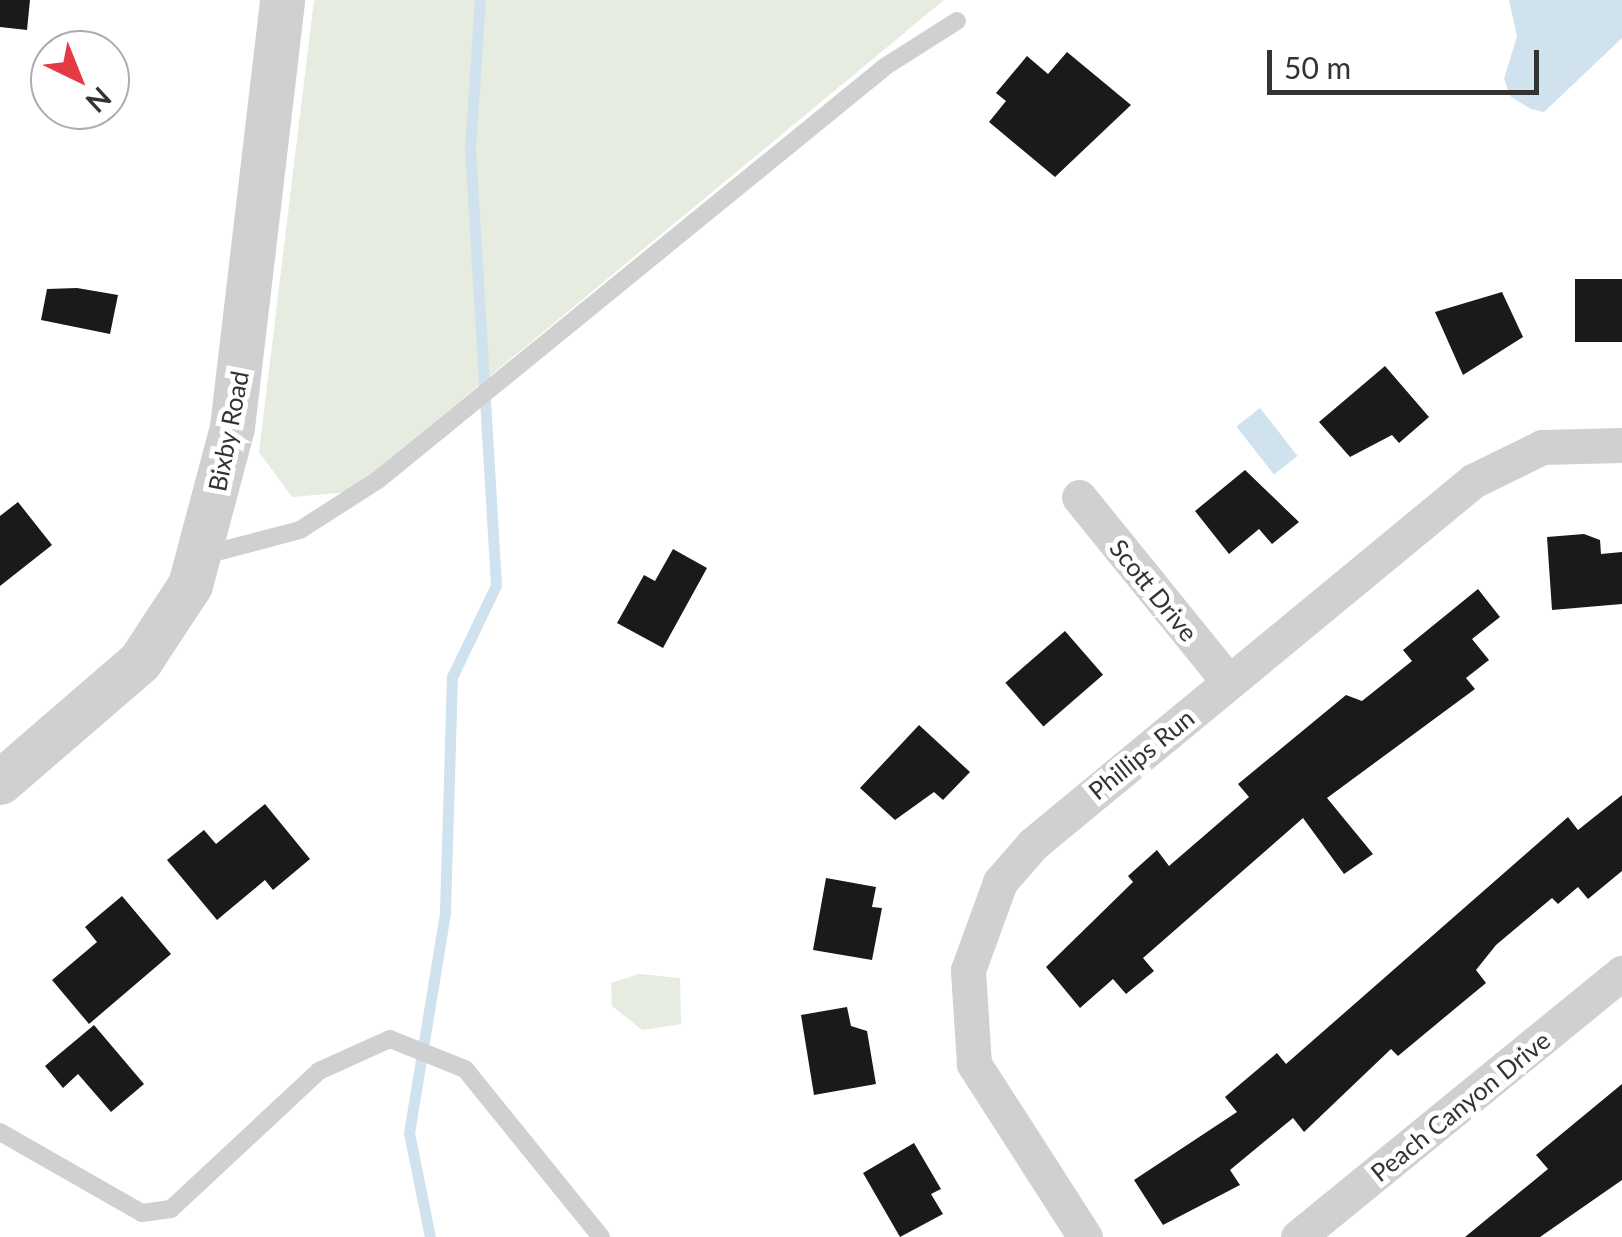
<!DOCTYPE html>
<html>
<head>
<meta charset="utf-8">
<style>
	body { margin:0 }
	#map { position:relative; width:1622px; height:1237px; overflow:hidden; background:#fff; font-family:Lato,sans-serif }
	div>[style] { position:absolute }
	.green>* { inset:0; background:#e6ecdf }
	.water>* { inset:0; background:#cfe2ee; transform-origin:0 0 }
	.stream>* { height:11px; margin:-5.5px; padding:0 5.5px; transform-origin:5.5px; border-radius:5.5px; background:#cfe2ee }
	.building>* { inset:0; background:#1a1a1a; transform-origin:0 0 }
	.service>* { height:18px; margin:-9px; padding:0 9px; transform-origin:9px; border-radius:9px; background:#d0d0d0 }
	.minor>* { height:35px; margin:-17.5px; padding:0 17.5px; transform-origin:17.5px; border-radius:17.5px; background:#d0d0d0 }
	.tertiary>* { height:45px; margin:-22.5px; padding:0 22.5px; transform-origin:22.5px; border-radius:22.5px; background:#d0d0d0 }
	span { translate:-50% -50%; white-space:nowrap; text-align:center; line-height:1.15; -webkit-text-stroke:10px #fff; paint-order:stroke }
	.street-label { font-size:25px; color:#333 }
	.north { position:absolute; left:30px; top:30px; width:100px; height:100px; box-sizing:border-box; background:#fff; border:2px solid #adadad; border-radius:50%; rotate:137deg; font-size:28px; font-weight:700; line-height:40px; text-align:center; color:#333 }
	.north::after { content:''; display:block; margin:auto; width:35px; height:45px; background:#e63946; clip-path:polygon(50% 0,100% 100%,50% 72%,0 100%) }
	.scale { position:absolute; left:1267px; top:50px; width:272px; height:45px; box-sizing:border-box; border:5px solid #333; border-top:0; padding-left:12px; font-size:30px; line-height:35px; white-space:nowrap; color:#333; -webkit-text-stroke:8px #fff; paint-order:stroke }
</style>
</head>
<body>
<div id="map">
	<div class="green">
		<i style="clip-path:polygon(314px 0,944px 0,350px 492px,292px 497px,259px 452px)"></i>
		<i style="clip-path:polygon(639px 974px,680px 978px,681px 1024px,642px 1030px,612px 1006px,611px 983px)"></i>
	</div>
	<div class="water">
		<i style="clip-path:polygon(1509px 0,1622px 0,1622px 38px,1544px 112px,1531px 109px,1510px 96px,1504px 79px,1517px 36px)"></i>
		<i style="left:1260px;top:408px;width:61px;height:30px;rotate:52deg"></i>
	</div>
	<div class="stream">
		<i style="left:430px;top:1237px;width:106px;rotate:-101.4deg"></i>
		<i style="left:409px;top:1133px;width:224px;rotate:-80.7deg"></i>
		<i style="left:445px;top:912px;width:235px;rotate:-88.3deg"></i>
		<i style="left:452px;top:677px;width:102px;rotate:-64.4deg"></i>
		<i style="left:496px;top:585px;width:437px;rotate:-93.4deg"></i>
		<i style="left:470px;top:149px;width:149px;rotate:-86.2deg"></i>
	</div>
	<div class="building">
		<i style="clip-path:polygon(0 0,30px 0,27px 30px,0 27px)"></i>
		<i style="clip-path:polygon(1067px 52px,1131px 105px,1055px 177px,989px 122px,1006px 101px,996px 93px,1027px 56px,1048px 74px)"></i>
		<i style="left:1622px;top:279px;width:63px;height:47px;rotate:90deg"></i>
		<i style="clip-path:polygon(77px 288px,118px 295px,110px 334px,41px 320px,47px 289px)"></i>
		<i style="clip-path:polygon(1502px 292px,1523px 337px,1463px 375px,1435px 312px)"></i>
		<i style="clip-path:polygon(1385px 366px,1429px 417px,1399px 443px,1392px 435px,1350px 457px,1319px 422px)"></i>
		<i style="clip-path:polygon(1245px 470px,1299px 522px,1272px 544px,1259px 529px,1229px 554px,1195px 511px)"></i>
		<i style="clip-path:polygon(18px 502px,52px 545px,0 586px,0 516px)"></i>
		<i style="clip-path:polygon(1584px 534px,1600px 540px,1601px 554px,1622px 552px,1622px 604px,1552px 610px,1547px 537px)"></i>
		<i style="clip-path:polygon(673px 549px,707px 568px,663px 648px,617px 623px,644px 575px,655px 581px)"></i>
		<i style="clip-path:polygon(1478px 589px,1500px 617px,1472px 639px,1489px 660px,1466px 678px,1475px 689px,1327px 798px,1373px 854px,1344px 874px,1303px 818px,1143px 958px,1154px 971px,1126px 994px,1113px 979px,1080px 1008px,1046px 967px,1133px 882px,1128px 876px,1157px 850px,1169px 866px,1249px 797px,1238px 784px,1346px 695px,1362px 701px,1412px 661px,1403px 650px)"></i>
		<i style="left:1065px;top:631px;width:58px;height:79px;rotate:49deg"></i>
		<i style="clip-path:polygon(919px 725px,970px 772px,943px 800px,934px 792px,895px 820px,860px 788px)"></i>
		<i style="clip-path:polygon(1622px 795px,1622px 871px,1588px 899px,1578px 887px,1558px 904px,1552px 898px,1496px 945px,1476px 970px,1486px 983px,1457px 1007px,1398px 1056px,1391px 1049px,1304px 1132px,1293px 1118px,1230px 1170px,1240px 1185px,1163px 1225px,1134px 1180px,1237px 1112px,1225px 1097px,1277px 1053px,1286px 1064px,1568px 817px,1578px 830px)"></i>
		<i style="clip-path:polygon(265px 804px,310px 859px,273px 890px,265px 880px,217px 920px,167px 860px,204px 830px,216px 844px)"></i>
		<i style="clip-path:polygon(826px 878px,876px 887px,872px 907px,882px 908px,872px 960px,813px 950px)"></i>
		<i style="clip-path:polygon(122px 896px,171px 954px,89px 1024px,52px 980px,97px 942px,85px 927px)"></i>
		<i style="clip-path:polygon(847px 1007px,851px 1026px,867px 1031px,876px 1084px,814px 1095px,801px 1015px)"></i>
		<i style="clip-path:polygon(94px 1025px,144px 1084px,111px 1112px,78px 1074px,63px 1088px,45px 1066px)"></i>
		<i style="clip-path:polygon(1622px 1084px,1622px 1180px,1540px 1237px,1465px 1237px,1548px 1169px,1536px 1155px)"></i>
		<i style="clip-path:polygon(914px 1143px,941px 1189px,931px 1194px,943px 1214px,900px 1237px,863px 1173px)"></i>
	</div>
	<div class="service">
		<i style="left:201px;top:556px;width:102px;rotate:-14.7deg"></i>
		<i style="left:300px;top:530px;width:93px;rotate:-32.7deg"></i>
		<i style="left:378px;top:480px;width:655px;rotate:-39.18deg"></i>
		<i style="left:886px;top:66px;width:84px;rotate:-32.4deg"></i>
		<i style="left:0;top:1132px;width:163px;rotate:29.7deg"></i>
		<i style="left:142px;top:1213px;width:29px;rotate:-8deg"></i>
		<i style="left:171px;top:1209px;width:202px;rotate:-43deg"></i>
		<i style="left:319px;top:1071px;width:78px;rotate:-24.3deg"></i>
		<i style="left:390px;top:1039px;width:81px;rotate:21.8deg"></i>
		<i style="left:465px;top:1069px;width:216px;rotate:51deg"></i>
	</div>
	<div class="minor">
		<i style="left:1079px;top:497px;width:238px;rotate:51deg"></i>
		<i style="left:1085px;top:1237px;width:206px;rotate:-122.7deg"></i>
		<i style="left:974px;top:1064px;width:94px;rotate:-93.7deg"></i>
		<i style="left:968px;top:970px;width:94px;rotate:-70deg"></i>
		<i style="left:1000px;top:882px;width:50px;rotate:-49deg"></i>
		<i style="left:1033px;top:844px;width:570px;rotate:-39.52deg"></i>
		<i style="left:1473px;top:481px;width:77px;rotate:-26.2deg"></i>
		<i style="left:1542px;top:447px;width:80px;rotate:-1.4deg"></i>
		<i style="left:1298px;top:1237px;width:418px;rotate:-39.2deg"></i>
	</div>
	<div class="tertiary">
		<i style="left:0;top:782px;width:185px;rotate:-40.8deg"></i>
		<i style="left:140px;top:661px;width:91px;rotate:-56.7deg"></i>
		<i style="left:190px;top:585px;width:163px;rotate:-75.1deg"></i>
		<i style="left:232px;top:427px;width:430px;rotate:-83.3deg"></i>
	</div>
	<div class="street-label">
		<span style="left:228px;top:431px;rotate:-79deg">Bixby Road</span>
		<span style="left:1154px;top:590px;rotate:51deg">Scott Drive</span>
		<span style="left:1141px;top:754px;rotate:-39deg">Phillips Run</span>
		<span style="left:1460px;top:1106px;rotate:-39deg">Peach Canyon Drive</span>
	</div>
	<div class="north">N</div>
	<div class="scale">50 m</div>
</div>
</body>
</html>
